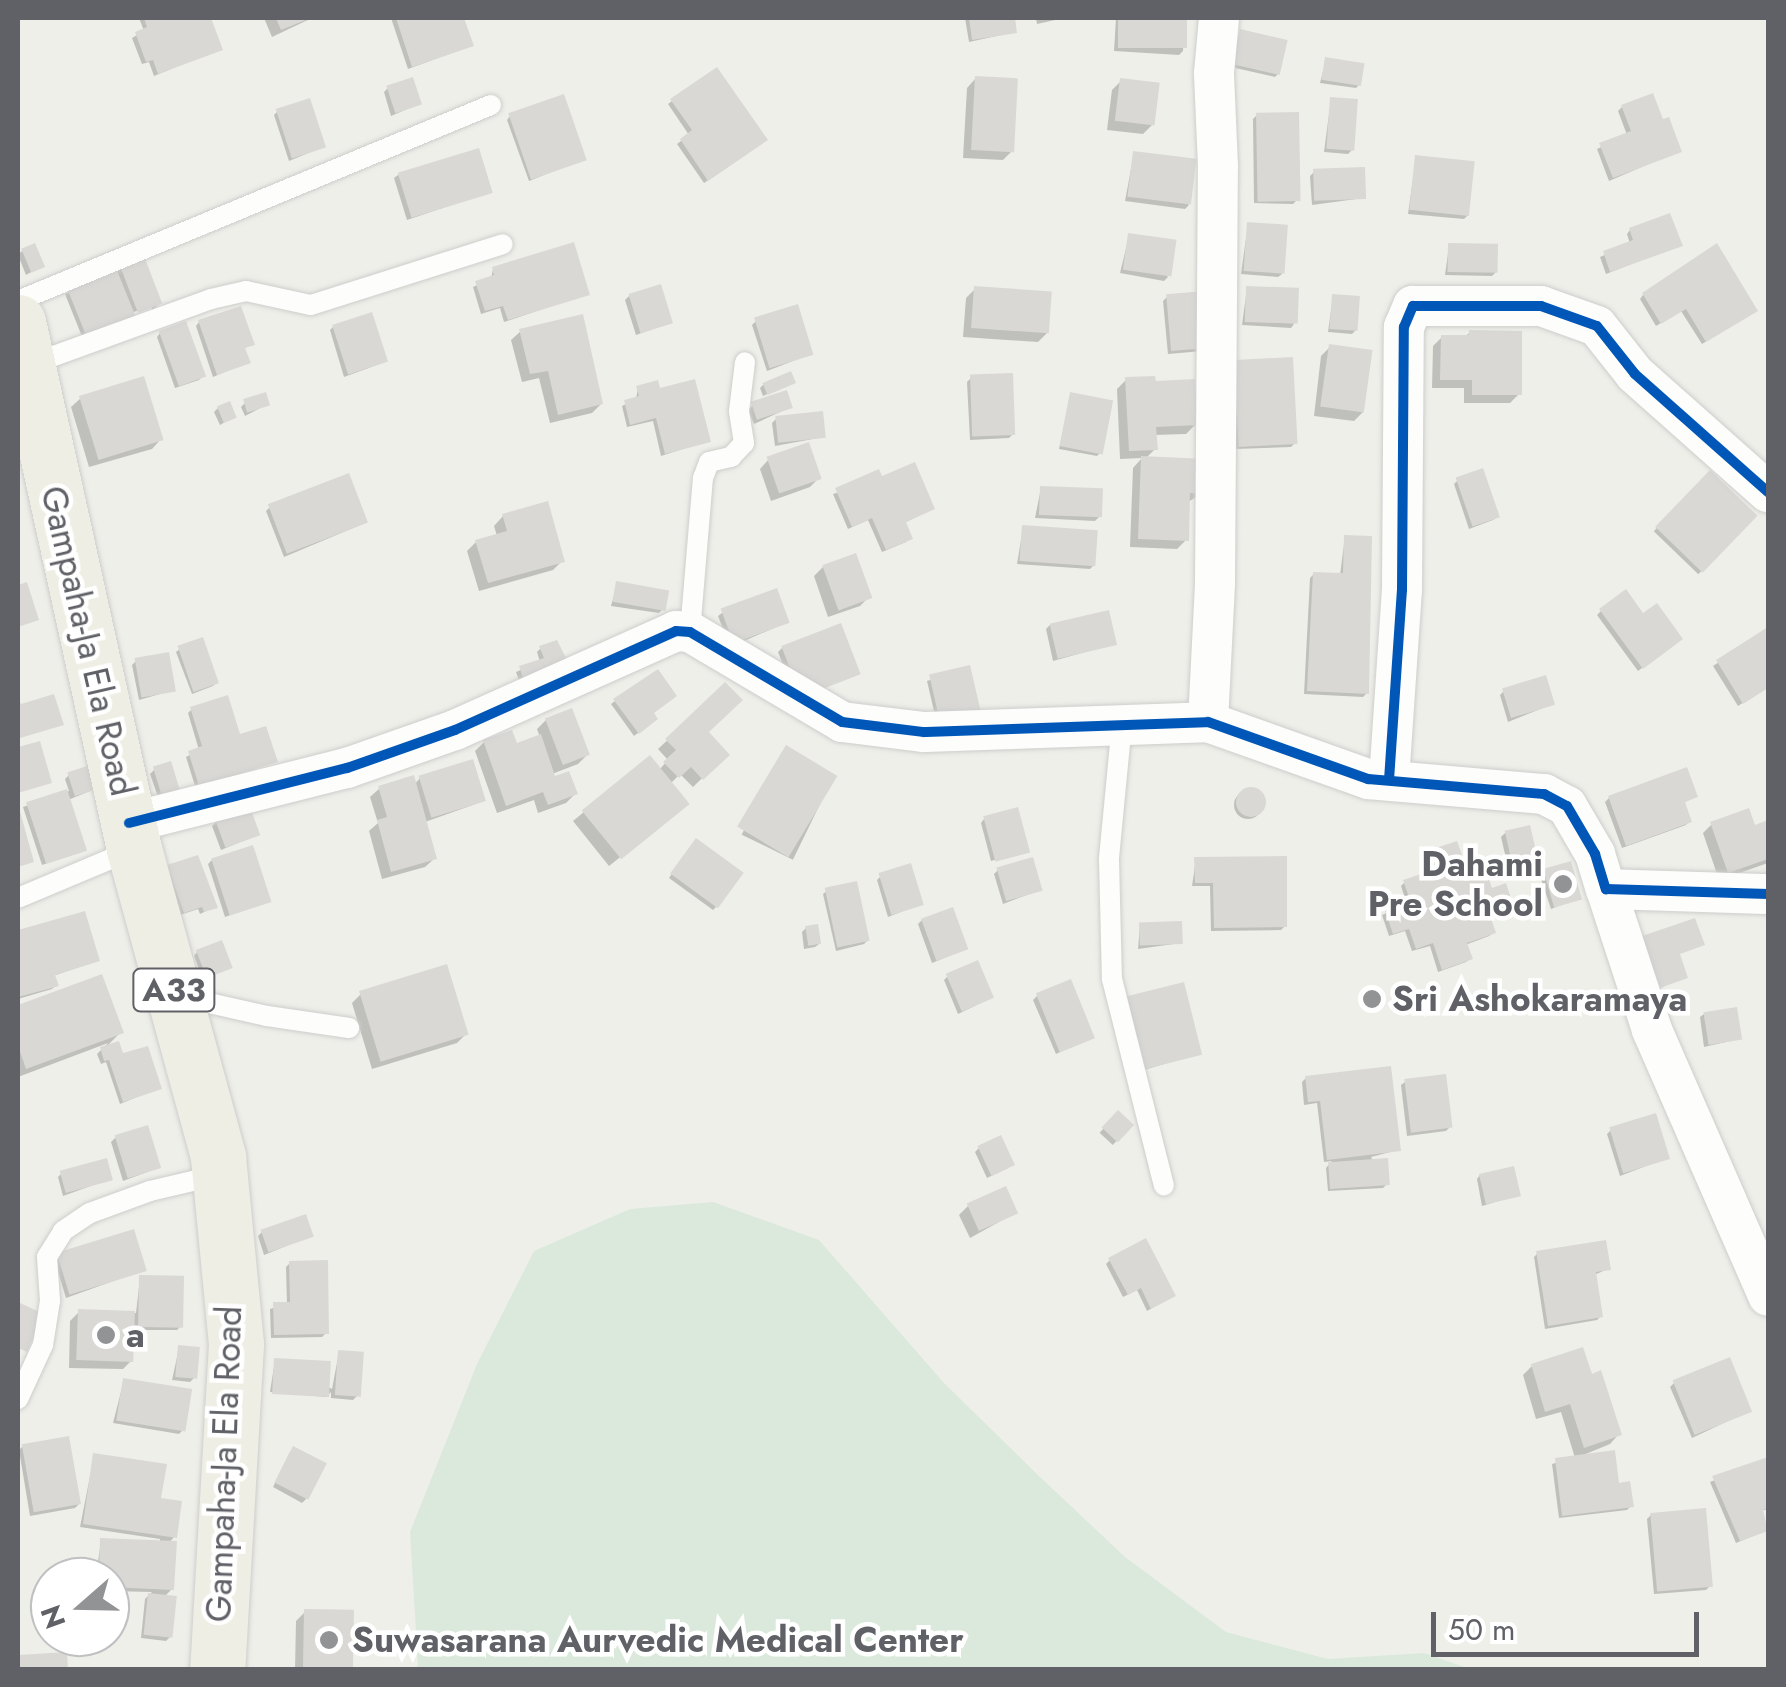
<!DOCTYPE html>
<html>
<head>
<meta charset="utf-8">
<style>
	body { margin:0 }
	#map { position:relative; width:1786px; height:1687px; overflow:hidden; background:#efefea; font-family:Jost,sans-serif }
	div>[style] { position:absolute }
	.green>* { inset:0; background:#dae9db }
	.shadow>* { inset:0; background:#0003; transform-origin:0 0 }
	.round { border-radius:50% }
	.building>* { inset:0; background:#d9d8d5; transform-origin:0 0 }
	.roads { filter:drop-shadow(0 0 2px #cdcdcc) drop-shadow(0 0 2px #cdcdcc) }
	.lane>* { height:20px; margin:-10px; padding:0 10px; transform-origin:10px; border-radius:10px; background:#fdfdfc }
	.street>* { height:40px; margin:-20px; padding:0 20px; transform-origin:20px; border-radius:20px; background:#fdfdfc }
	.highway>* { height:55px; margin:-27.5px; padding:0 27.5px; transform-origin:27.5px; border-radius:27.5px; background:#efeee4 }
	.cycleway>* { height:10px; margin:-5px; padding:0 5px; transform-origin:5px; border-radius:5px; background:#0057b8 }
	.dots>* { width:28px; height:28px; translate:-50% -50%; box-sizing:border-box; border:5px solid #fff; border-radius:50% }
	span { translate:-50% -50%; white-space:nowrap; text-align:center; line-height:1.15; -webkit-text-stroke:9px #fff; paint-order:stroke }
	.shield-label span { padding:2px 8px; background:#fff; border:2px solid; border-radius:8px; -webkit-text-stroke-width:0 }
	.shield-label { font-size:32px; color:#606167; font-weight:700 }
	.street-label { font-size:35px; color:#606167 }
	.poi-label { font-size:35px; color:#606167; font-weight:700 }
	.right { translate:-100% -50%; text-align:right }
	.left { translate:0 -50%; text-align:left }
	.frame { position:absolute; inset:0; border:20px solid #606167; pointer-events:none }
	.north { position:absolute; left:30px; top:1557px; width:100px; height:100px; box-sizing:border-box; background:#fff; border:2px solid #bfc0c2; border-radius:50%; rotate:250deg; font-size:28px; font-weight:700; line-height:40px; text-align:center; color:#606167 }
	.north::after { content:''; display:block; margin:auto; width:35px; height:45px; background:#929395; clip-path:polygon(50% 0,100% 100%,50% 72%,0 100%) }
	.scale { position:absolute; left:1431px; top:1612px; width:268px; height:45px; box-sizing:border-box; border:5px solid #606167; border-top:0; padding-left:12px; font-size:30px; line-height:35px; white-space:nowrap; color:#606167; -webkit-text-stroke:8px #fff; paint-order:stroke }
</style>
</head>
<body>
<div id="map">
	<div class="green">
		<i style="clip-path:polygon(713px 1202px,819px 1240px,944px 1383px,1039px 1476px,1125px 1557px,1226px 1632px,1328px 1659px,1424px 1653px,1470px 1669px,412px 1669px,418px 1666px,410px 1532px,477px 1364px,534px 1251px,630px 1209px)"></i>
	</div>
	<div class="shadow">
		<i style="clip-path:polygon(139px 18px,214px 18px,209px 19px,220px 49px,154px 76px,149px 62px,142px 64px,132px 38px,144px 31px)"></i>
		<i style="clip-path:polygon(264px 18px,312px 18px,272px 37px)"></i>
		<i style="clip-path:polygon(391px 18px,462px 18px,471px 46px,408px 69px)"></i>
		<i style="clip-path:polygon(965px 18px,1012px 18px,1015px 32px,969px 42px)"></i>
		<i style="clip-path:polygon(1036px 18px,1064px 18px,1037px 24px)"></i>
		<i style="clip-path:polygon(1116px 18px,1185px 18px,1183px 51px,1179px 55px,1114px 51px)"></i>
		<i style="clip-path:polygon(1241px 32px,1279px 73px,1275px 77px,1231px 67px)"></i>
		<i style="clip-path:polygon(1326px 60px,1360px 84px,1356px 88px,1320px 83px)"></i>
		<i style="clip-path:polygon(976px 78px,1012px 151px,1003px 160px,963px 158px,967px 88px)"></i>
		<i style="clip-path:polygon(1121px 81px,1152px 125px,1143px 134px,1107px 130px,1112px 90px)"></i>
		<i style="clip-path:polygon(388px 88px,419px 104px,391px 116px,384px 92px)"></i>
		<i style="clip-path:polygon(1331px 99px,1352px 150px,1348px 154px,1324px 152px)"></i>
		<i style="clip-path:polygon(672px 101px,761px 144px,704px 183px,677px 144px,689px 135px,668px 104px)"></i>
		<i style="clip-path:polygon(1622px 107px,1679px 151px,1609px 181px,1597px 149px,1627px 135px,1618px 111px)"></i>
		<i style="clip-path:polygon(278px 111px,323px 147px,289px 161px,274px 115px)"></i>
		<i style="clip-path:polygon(1257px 115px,1297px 200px,1293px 204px,1254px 203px,1253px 119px)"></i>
		<i style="clip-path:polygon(510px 116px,584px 159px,529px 181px,507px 120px)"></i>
		<i style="clip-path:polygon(1134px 153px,1189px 205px,1185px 209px,1125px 201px)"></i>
		<i style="clip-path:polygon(1416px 158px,1468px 215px,1464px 219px,1408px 214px)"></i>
		<i style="clip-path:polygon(1314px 172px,1364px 198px,1312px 205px,1310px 176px)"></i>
		<i style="clip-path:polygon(398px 175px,490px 192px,407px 220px,394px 178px)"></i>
		<i style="clip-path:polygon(1248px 224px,1282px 274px,1278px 277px,1241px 274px)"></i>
		<i style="clip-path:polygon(1630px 230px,1680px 245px,1606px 274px,1600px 257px,1630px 244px,1627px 234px)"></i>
		<i style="clip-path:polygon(1129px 236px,1168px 277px,1164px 281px,1120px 273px)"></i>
		<i style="clip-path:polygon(1449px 246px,1496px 272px,1492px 276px,1445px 275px)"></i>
		<i style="clip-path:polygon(22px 251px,42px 266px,26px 275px,18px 255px)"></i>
		<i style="clip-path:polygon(evenodd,122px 267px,160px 303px,150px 312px,83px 339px,65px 294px,122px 267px,152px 305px,152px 310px,128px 320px,126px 315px,152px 305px)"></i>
		<i style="clip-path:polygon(493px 269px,587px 294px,504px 322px,500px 308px,481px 314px,473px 287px,491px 279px)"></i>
		<i style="clip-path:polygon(1247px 288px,1294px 324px,1291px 328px,1242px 325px)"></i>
		<i style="clip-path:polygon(975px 289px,1047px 333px,1038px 342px,963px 337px,966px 298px)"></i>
		<i style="clip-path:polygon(1643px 295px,1751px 314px,1702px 344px,1681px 311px,1656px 326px,1640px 299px)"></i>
		<i style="clip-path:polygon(629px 296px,670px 323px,636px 335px,625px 300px)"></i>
		<i style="clip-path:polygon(1167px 297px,1203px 351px,1168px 354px,1163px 301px)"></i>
		<i style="clip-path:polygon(1333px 297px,1356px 330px,1352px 334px,1328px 332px)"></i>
		<i style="clip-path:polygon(756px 321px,811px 354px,767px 371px,752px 325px)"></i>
		<i style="clip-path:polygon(199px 322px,252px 344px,243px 349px,248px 362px,213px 377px,196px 326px)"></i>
		<i style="clip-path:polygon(334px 326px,385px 362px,344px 377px,330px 330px)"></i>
		<i style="clip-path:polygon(521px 331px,601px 404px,592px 413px,550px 423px,539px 378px,522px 382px,511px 340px)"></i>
		<i style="clip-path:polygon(1470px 332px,1519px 394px,1510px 403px,1464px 403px,1464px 388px,1432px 388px,1433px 346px,1442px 337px,1465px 337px)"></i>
		<i style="clip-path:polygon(160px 333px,203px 376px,199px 380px,175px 388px,157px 337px)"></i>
		<i style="clip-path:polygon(1330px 347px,1364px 411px,1354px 421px,1314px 416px,1321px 356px)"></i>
		<i style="clip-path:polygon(1232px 365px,1295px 443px,1291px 447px,1235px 449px)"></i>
		<i style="clip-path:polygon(971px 378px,1013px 434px,1009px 438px,970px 440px,967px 382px)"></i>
		<i style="clip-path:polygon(1126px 380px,1195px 425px,1186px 434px,1154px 435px,1155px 449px,1145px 459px,1203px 493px,1188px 502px,1186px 540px,1177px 549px,1130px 547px,1133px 468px,1142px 458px,1120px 459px,1117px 389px)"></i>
		<i style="clip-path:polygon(793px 382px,763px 396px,760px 388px,764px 384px)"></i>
		<i style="clip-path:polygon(638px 388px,658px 391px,708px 441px,661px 456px,653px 421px,627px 427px,622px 406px,636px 399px)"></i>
		<i style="clip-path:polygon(1071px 395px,1101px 452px,1097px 456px,1059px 449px)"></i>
		<i style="clip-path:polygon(81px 398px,161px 439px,152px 449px,89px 467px,71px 407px)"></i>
		<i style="clip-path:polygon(245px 403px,268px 404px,245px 416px,241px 407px)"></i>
		<i style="clip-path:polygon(752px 406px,791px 407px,754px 424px,748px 410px)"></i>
		<i style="clip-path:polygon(218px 408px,234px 417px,220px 425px,214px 412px)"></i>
		<i style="clip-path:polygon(776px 419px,824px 437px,775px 446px,772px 423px)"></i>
		<i style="clip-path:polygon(769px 459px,819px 478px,810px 487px,771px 501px,760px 469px)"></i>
		<i style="left:1710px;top:473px;width:62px;height:81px;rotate:44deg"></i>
		<i style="clip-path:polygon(880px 480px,932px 509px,904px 523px,910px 538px,906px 542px,882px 552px,868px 520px,848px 529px,833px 494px)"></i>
		<i style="clip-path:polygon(1458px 480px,1497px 517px,1493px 520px,1469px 529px,1454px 484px)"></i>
		<i style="clip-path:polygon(1041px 488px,1099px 517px,1095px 521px,1035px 518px)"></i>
		<i style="clip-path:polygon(270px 507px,365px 523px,284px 557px,266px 511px)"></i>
		<i style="clip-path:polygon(503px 516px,562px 561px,553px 570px,479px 591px,467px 551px,476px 542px,497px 536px,494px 526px)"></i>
		<i style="clip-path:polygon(1023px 528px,1094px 565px,1090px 569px,1017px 564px)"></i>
		<i style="clip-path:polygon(1345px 537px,1367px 693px,1363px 697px,1304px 694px,1310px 578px,1314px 574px,1340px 575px)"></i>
		<i style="clip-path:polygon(823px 567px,869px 597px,860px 606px,828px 617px,814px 576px)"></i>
		<i style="clip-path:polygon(617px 584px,663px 609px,659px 613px,611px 606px)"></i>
		<i style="clip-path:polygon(1601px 611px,1642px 616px,1676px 642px,1638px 671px,1597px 615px)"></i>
		<i style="clip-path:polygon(722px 613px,788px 622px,730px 647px,718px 616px)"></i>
		<i style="clip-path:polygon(1050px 625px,1114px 644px,1053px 661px,1046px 629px)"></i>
		<i style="clip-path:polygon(1768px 630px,1768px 687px,1738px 706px,1713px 666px)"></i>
		<i style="clip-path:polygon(541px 648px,564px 671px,521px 686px,516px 672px,540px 662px,537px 652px)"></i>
		<i style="clip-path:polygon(782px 648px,858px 673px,796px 699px,778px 652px)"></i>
		<i style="clip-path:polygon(180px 649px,217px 682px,213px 686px,192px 694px,176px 652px)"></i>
		<i style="clip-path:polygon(136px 661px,174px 690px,139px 700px,132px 665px)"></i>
		<i style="clip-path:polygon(968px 668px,937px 724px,927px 681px)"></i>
		<i style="clip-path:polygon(725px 686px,706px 732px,726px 755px,693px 787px,680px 774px,670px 784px,677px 812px,609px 866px,573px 821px,650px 758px,659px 770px,668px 760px,658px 749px)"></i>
		<i style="clip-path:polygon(1504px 691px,1553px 704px,1508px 722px,1500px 695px)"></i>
		<i style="clip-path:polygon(18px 701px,19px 707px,61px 724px,18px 738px)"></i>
		<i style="clip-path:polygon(615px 701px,651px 714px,651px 723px,634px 736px,611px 704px)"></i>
		<i style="clip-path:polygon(192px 709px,238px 737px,275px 761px,196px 789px,186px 757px,199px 750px,188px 713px)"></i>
		<i style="clip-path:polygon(546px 720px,587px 755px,578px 764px,552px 774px,575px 794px,566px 803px,538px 813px,534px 800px,497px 813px,475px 751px,484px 742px,516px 746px,540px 737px,537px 729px)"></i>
		<i style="left:782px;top:752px;width:57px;height:92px;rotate:26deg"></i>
		<i style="clip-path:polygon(154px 770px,178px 791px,159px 800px,150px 774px)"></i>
		<i style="clip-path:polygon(69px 775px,95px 789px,68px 800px,84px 850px,42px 865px,23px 807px,69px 791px,65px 779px)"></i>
		<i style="clip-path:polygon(420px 778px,484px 801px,425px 822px,435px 858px,425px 867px,382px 879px,369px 831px,378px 823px,370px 797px,380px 788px,414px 785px)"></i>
		<i class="round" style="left:1234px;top:791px;width:28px;height:28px"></i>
		<i style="clip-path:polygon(1695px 797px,1683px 803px,1689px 821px,1686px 825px,1622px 848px,1605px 802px,1609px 798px)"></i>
		<i style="clip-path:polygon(984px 819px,1027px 850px,991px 861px,981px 823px)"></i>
		<i style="clip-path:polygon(216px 822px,257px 835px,221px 850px,212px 826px)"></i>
		<i style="clip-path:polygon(1768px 823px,1768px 863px,1719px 880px,1703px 833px,1712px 824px,1754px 828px)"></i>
		<i style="clip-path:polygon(1505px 833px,1538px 871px,1535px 875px,1511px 880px,1501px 837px)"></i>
		<i style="clip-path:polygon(692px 845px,716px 907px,713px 910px,669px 878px)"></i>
		<i style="clip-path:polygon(1431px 852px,1512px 909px,1489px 920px,1493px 933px,1489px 936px,1465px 945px,1470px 959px,1466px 962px,1438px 972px,1430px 946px,1412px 951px,1405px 931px,1389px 936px,1382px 915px,1407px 904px,1401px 886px,1405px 882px,1433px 872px,1428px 856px)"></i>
		<i style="clip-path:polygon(1196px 859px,1285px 926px,1281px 930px,1211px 931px,1210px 886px,1192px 886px)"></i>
		<i style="clip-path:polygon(212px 860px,268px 901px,225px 917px,208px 864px)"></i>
		<i style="clip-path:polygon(168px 868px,215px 907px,200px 914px,198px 909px,180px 915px,164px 871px)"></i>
		<i style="clip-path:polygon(998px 870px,1040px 890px,1003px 904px,994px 874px)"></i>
		<i style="clip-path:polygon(1544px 872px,1580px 898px,1551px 909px,1540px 876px)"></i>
		<i style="clip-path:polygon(881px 876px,921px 904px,888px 917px,877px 880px)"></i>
		<i style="clip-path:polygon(827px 891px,868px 940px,864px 944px,836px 951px,823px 894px)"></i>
		<i style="clip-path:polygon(84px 914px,97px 961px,53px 976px,56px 985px,52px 989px,18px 999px,18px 933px)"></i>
		<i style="clip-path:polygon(922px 920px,966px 949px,932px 963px,918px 924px)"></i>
		<i style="clip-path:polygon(1140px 925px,1181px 943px,1138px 949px)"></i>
		<i style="clip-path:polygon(806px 928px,819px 944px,815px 947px,804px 949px,802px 932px)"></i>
		<i style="clip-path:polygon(197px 952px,230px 967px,203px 980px,194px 956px)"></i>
		<i style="clip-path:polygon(948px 976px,991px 998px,958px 1014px,944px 980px)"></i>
		<i style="clip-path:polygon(101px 977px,121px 1032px,105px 1048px,159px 1088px,120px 1104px,106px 1062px,101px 1064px,97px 1054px,108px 1043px,18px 1077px,18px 1008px)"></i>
		<i style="clip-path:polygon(361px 994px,466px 1034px,457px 1043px,372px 1069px,352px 1003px)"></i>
		<i style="clip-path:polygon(1037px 996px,1092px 1037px,1056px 1054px,1033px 1000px)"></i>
		<i style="clip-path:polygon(1127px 999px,1199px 1054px,1140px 1071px)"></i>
		<i style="clip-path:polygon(1704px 1014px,1739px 1039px,1704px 1047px,1700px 1017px)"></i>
		<i style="clip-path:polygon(1306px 1078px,1398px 1150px,1371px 1157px,1387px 1184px,1383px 1188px,1328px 1191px,1326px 1168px,1332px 1161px,1324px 1162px,1317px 1103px,1304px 1105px,1302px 1082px)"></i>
		<i style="clip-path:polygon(1405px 1082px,1450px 1127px,1446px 1131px,1407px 1136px,1401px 1085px)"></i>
		<i style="left:1118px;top:1113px;width:18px;height:27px;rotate:43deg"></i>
		<i style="clip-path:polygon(1611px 1130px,1667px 1158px,1620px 1176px,1607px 1134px)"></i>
		<i style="clip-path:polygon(115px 1138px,158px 1168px,123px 1181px,111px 1142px)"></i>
		<i style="clip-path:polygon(979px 1148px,1008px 1168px,987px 1178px,975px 1152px)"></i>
		<i style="clip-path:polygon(62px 1173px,110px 1179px,63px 1196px,58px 1177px)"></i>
		<i style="clip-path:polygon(1480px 1175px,1518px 1195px,1482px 1206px,1477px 1179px)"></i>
		<i style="clip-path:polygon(968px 1206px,1015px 1213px,970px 1238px,959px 1215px)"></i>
		<i style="clip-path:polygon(262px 1232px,311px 1236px,264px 1255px,258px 1236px)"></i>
		<i style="clip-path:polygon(1538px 1253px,1608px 1269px,1594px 1275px,1601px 1316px,1597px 1320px,1545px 1329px,1534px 1257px)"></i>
		<i style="clip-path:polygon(58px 1255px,144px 1270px,66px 1298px,54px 1259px)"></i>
		<i style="clip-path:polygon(1110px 1260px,1173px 1296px,1147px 1311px,1137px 1290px,1123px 1297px,1106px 1264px)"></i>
		<i style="clip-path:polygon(290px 1263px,326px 1333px,322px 1337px,271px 1338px,270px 1309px,287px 1304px,286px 1267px)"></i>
		<i style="clip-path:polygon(140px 1278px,181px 1326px,177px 1330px,133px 1330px,132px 1360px,123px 1369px,69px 1368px,70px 1321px,79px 1312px,136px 1313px)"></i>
		<i style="clip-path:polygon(179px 1348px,194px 1378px,190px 1382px,172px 1380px)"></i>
		<i style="clip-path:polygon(339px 1352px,357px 1396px,353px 1400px,331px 1398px,331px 1392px,326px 1397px,270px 1392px,275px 1360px,332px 1389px)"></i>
		<i style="clip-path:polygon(1532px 1366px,1590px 1377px,1619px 1434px,1610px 1444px,1576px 1458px,1617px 1485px,1631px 1506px,1627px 1510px,1559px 1518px,1552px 1464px,1575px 1458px,1561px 1412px,1536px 1419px,1523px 1375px)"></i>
		<i style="clip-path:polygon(124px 1380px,183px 1430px,179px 1434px,113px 1423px)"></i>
		<i style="clip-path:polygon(1674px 1383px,1749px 1411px,1692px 1438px,1670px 1387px)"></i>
		<i style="clip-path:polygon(23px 1446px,79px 1504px,75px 1508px,30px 1516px,19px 1450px)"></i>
		<i style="clip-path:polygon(290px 1452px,306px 1499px,302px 1503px,273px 1487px)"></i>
		<i style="clip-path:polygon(94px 1456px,159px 1500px,174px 1537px,168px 1544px,172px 1589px,164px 1597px,170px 1637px,166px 1641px,141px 1638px,145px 1599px,152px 1592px,110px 1591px,110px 1577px,96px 1577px,101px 1540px,160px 1543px,160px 1539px,80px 1527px)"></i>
		<i style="clip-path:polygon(1768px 1459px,1768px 1509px,1761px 1511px,1768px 1530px,1736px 1543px,1710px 1482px)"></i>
		<i style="clip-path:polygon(1651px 1515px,1710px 1586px,1706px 1590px,1654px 1594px,1647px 1519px)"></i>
		<i style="clip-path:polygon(305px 1612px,351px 1670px,295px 1670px,296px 1621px)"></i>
	</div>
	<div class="building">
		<i style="clip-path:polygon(144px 18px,211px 18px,223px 50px,158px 74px,153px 60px,146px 62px,135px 32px,147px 27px)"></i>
		<i style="clip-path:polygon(276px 18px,311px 18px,281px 30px)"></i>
		<i style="clip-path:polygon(396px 18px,464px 18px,474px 46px,412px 67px)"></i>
		<i style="clip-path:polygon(969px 18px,1015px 18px,1017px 33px,972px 40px)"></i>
		<i style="left:1118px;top:18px;width:69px;height:30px"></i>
		<i style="left:1240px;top:29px;width:49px;height:36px;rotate:13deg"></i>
		<i style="left:1325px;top:57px;width:40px;height:23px;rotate:9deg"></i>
		<i style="clip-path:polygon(717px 67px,768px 140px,708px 181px,680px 139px,692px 130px,670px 99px)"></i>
		<i style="left:975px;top:76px;width:43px;height:74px;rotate:3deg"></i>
		<i style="left:413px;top:77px;width:29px;height:28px;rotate:72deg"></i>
		<i style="left:1120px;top:78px;width:40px;height:43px;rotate:7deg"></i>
		<i style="clip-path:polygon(1653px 93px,1663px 119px,1669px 117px,1682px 152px,1613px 178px,1599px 143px,1631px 131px,1621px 105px)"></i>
		<i style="left:564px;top:94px;width:70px;height:59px;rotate:71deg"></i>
		<i style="left:1330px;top:97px;width:28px;height:52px;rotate:4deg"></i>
		<i style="left:310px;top:98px;width:52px;height:36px;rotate:72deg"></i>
		<i style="left:1299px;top:112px;width:89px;height:43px;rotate:89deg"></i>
		<i style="left:479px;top:148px;width:47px;height:85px;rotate:73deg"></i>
		<i style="left:1133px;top:151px;width:64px;height:46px;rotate:7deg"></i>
		<i style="left:1415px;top:155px;width:60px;height:55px;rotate:6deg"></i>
		<i style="left:1365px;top:167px;width:32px;height:52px;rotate:88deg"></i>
		<i style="clip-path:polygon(1670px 213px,1683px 246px,1610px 272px,1603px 251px,1633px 240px,1629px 228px)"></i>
		<i style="left:1247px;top:222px;width:41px;height:49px;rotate:4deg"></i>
		<i style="left:1128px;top:233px;width:49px;height:37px;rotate:8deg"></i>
		<i style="clip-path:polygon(574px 242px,590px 295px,508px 320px,503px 306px,485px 311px,475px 281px,494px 275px,492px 267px)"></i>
		<i style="left:35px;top:243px;width:26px;height:15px;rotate:67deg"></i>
		<i style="left:1448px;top:243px;width:50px;height:29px;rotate:1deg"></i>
		<i style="clip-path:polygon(1717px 243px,1758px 311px,1706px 342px,1686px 309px,1661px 324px,1642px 293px)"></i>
		<i style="left:144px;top:256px;width:51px;height:26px;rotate:69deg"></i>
		<i style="left:116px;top:268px;width:54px;height:53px;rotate:68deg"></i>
		<i style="left:661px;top:284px;width:41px;height:34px;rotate:73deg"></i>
		<i style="left:974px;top:286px;width:78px;height:42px;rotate:4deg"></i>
		<i style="left:1246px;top:286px;width:53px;height:36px;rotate:2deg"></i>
		<i style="left:1204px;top:291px;width:57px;height:38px;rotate:85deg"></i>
		<i style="left:1332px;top:294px;width:28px;height:35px;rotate:4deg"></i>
		<i style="left:798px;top:304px;width:53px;height:46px;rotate:73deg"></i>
		<i style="clip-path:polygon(241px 306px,255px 345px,245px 348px,251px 363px,217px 375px,198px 320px)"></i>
		<i style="left:372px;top:312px;width:52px;height:42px;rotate:72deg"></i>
		<i style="clip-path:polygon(583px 314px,603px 404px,558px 415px,548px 371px,530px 374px,519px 329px)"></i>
		<i style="left:186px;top:321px;width:59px;height:29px;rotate:70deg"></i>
		<i style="clip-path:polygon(1469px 330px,1522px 331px,1522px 395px,1472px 395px,1472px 380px,1440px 380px,1441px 335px,1469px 335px)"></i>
		<i style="left:1329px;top:344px;width:44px;height:63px;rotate:8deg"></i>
		<i style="left:1293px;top:357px;width:87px;height:59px;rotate:87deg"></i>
		<i style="left:791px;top:371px;width:13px;height:31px;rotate:67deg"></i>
		<i style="left:1013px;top:373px;width:62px;height:43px;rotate:88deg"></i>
		<i style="left:144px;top:376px;width:67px;height:68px;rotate:73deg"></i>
		<i style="clip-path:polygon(1155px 376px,1156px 381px,1195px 379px,1198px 425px,1156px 427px,1158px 450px,1129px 451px,1125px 377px)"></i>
		<i style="clip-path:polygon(695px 379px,711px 442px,665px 454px,656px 418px,630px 425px,624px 400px,639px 396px,636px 386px,658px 380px,660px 388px)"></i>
		<i style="left:787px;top:390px;width:19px;height:38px;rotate:72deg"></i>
		<i style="left:266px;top:392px;width:14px;height:24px;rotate:73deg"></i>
		<i style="left:1070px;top:392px;width:44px;height:55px;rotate:11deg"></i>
		<i style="left:230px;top:401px;width:18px;height:14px;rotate:68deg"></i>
		<i style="left:823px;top:411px;width:27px;height:48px;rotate:84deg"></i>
		<i style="left:809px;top:442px;width:39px;height:45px;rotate:71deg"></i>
		<i style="clip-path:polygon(1141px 456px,1207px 459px,1206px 494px,1190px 493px,1189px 541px,1138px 539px)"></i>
		<i style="clip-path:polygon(915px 462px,935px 509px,906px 522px,913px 539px,886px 550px,872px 518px,852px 527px,835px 488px,879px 469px,882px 476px)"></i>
		<i style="left:1483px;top:468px;width:52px;height:29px;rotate:71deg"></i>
		<i style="left:1710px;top:470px;width:66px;height:79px;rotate:44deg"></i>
		<i style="left:349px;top:473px;width:53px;height:87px;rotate:69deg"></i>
		<i style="left:1040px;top:486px;width:63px;height:29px;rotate:2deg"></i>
		<i style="clip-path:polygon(548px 501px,565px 562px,488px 583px,475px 540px,507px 531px,502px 514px)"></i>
		<i style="left:1022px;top:525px;width:76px;height:36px;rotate:4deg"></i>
		<i style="clip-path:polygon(1344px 535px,1372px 536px,1369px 694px,1307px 691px,1313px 572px,1343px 573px)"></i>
		<i style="left:856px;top:553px;width:48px;height:36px;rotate:70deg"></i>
		<i style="left:616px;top:581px;width:54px;height:21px;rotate:10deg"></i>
		<i style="clip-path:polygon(27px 582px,39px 620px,18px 627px,18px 585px)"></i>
		<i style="left:777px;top:588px;width:37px;height:60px;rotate:70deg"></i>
		<i style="clip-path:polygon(1626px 589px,1643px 613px,1657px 603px,1683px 639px,1643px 669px,1599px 609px)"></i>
		<i style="left:1109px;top:610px;width:36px;height:61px;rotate:77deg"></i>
		<i style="left:841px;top:623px;width:55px;height:64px;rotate:69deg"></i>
		<i style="clip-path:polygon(1768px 627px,1768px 688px,1743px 704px,1716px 660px)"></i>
		<i style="left:203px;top:637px;width:49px;height:27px;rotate:71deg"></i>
		<i style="clip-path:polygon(557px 640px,571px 668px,525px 684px,519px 666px,544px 658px,539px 646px)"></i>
		<i style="left:169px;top:652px;width:40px;height:35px;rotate:80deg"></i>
		<i style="left:970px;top:665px;width:49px;height:42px;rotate:77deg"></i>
		<i style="clip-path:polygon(658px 669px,677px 696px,654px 713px,658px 719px,639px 734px,613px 699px)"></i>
		<i style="left:1546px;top:675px;width:31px;height:46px;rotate:73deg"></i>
		<i style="clip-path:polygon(725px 682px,743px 700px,709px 732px,730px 755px,703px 780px,691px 767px,679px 778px,663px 762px,676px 750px,665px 739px)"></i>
		<i style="clip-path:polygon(54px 694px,64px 725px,20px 738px,18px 696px,21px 704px)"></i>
		<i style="clip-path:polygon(228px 695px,240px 734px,266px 726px,278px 762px,199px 786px,188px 751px,202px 746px,190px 707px)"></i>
		<i style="left:572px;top:708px;width:50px;height:29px;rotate:69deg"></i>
		<i style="clip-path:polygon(512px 730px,517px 743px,541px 734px,555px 776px,569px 771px,578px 794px,548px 805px,543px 792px,506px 806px,483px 740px)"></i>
		<i style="clip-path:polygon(40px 741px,52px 783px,18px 793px,18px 747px)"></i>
		<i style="left:786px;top:745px;width:60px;height:95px;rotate:31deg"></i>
		<i style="left:650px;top:755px;width:63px;height:88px;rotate:51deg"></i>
		<i style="left:473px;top:759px;width:44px;height:57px;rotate:73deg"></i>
		<i style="left:171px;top:761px;width:31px;height:19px;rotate:73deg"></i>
		<i style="left:90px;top:765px;width:25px;height:24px;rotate:72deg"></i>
		<i style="clip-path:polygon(1687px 767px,1698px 797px,1685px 802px,1692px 822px,1626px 846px,1608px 796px)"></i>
		<i style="clip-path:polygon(414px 775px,437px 859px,391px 872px,377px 820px,387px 817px,378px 786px)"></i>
		<i class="round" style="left:1236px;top:787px;width:30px;height:30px"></i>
		<i style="left:67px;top:789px;width:65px;height:43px;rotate:72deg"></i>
		<i style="clip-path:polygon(18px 804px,34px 862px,18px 867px)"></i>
		<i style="left:250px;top:807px;width:30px;height:37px;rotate:70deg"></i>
		<i style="left:1018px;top:807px;width:47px;height:36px;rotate:75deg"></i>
		<i style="clip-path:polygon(1749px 808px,1755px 825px,1768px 820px,1768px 859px,1728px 873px,1710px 822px)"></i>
		<i style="left:1530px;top:825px;width:47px;height:26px;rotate:77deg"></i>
		<i style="left:696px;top:838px;width:59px;height:44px;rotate:36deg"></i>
		<i style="clip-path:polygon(1457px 841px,1468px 872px,1484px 866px,1492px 888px,1506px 883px,1515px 910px,1491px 918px,1496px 933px,1467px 943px,1473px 959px,1442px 970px,1433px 943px,1416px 949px,1409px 929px,1393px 934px,1384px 908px,1410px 900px,1403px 880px,1436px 869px,1430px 850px)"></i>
		<i style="left:253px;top:845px;width:60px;height:44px;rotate:72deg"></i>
		<i style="clip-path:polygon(198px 855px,218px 908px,204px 912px,202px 907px,184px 913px,167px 865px)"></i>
		<i style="clip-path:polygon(1287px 856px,1287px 927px,1214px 928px,1213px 883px,1195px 883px,1194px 857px)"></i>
		<i style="left:1033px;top:857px;width:35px;height:38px;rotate:74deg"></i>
		<i style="left:1571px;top:861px;width:40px;height:29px;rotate:74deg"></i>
		<i style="left:911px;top:863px;width:44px;height:34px;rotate:73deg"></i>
		<i style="left:857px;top:881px;width:61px;height:33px;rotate:78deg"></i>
		<i style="left:953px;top:907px;width:45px;height:34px;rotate:70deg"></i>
		<i style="clip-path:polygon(85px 911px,100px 961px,55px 975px,59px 986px,18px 997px,18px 930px)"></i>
		<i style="clip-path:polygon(1695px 918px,1705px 945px,1680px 954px,1688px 978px,1660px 988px,1642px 936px)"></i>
		<i style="left:1182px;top:921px;width:23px;height:43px;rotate:88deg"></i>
		<i style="left:818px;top:924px;width:20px;height:13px;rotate:81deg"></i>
		<i style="left:222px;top:940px;width:30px;height:28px;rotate:69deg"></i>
		<i style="left:978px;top:960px;width:41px;height:35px;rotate:67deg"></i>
		<i style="left:447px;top:964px;width:74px;height:92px;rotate:73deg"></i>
		<i style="clip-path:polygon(102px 974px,124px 1033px,26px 1069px,18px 1046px,18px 1005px)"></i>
		<i style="left:1071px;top:979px;width:64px;height:38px;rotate:68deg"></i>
		<i style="left:1184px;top:982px;width:75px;height:60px;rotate:76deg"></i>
		<i style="left:1737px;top:1007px;width:33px;height:34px;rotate:81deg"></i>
		<i style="clip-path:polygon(119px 1041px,123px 1053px,148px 1046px,162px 1089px,123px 1102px,109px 1060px,104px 1061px,100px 1047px)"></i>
		<i style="clip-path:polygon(1391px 1066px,1401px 1151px,1327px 1160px,1320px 1101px,1308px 1102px,1305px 1076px)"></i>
		<i style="left:1446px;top:1074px;width:54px;height:42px;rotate:83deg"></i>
		<i style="left:1118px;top:1110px;width:22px;height:24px;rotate:43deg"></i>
		<i style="left:1656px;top:1113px;width:48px;height:49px;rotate:73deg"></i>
		<i style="left:148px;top:1125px;width:45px;height:35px;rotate:73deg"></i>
		<i style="left:1001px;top:1135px;width:33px;height:26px;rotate:65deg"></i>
		<i style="left:107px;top:1158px;width:23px;height:49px;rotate:75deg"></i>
		<i style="left:1388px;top:1158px;width:27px;height:60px;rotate:86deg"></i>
		<i style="left:1514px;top:1166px;width:31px;height:36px;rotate:77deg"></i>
		<i style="left:1006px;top:1186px;width:30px;height:43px;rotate:66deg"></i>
		<i style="left:306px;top:1214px;width:24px;height:48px;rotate:71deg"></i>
		<i style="left:134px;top:1229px;width:44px;height:81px;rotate:73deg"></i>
		<i style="clip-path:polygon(1146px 1238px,1176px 1296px,1151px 1309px,1141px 1288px,1128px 1295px,1108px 1258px)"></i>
		<i style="clip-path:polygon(1606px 1240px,1611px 1270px,1596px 1272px,1603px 1317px,1548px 1326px,1536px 1251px)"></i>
		<i style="clip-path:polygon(328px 1260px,329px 1334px,274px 1335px,273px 1302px,290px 1302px,289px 1261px)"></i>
		<i style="left:139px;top:1275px;width:45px;height:52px;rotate:1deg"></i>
		<i style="clip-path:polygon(18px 1302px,44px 1314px,27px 1352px,18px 1348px)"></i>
		<i style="left:78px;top:1309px;width:57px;height:51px;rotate:2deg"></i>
		<i style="left:178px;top:1345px;width:22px;height:32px;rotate:5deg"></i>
		<i style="clip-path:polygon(1583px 1347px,1592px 1374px,1601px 1370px,1622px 1435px,1584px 1448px,1570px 1404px,1545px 1412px,1531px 1364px)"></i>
		<i style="left:338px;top:1350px;width:26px;height:45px;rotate:4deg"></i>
		<i style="left:1730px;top:1357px;width:59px;height:62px;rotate:68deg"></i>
		<i style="left:274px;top:1358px;width:57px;height:36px;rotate:3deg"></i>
		<i style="left:123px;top:1378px;width:70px;height:43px;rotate:9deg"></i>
		<i style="left:69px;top:1436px;width:69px;height:48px;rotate:80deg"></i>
		<i style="left:293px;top:1446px;width:38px;height:41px;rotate:27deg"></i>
		<i style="clip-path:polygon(1615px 1450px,1619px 1483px,1630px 1481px,1634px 1507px,1562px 1516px,1555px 1458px)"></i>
		<i style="clip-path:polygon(93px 1453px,167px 1464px,161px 1498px,182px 1501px,177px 1538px,83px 1524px)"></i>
		<i style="clip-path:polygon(1768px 1457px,1768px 1508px,1763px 1510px,1768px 1531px,1740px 1541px,1712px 1476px)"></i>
		<i style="left:1706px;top:1508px;width:79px;height:56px;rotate:85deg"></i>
		<i style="clip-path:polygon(100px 1538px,177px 1541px,174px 1590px,110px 1587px,110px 1577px,99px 1577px)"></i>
		<i style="left:148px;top:1593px;width:29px;height:42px;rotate:6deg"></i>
		<i style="left:304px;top:1609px;width:50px;height:61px;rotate:1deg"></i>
		<i style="clip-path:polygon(67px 1652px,68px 1670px,18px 1670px,18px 1655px)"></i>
	</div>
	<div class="roads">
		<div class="lane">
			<i style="left:18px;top:301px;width:512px;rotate:-22.51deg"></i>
			<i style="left:29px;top:365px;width:194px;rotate:-19.9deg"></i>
			<i style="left:211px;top:299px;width:36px;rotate:-13deg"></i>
			<i style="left:246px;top:291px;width:66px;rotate:12.2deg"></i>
			<i style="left:311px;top:305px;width:201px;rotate:-17.6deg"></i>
			<i style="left:690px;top:632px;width:155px;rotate:-85.2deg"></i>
			<i style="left:703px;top:478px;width:17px;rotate:-69deg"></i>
			<i style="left:709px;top:462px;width:23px;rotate:-13deg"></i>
			<i style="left:731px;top:457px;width:19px;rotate:-47deg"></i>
			<i style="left:744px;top:443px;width:32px;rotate:-99deg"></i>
			<i style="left:739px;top:411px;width:49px;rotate:-83deg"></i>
			<i style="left:1122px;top:723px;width:137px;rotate:95.5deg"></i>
			<i style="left:1109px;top:859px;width:120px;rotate:88.6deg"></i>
			<i style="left:1112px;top:979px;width:213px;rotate:75.9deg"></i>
			<i style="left:18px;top:898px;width:124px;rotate:-22.8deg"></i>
			<i style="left:178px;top:996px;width:91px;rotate:12.7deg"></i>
			<i style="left:267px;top:1016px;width:83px;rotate:8.3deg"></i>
			<i style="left:18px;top:1399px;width:60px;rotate:-65.2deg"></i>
			<i style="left:43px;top:1345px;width:45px;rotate:-81deg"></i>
			<i style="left:50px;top:1301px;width:44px;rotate:-93.9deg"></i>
			<i style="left:47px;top:1257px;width:31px;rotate:-58deg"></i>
			<i style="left:63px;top:1231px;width:32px;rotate:-34deg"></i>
			<i style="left:90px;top:1213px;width:64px;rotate:-20.1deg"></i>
			<i style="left:150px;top:1191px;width:70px;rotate:-13.2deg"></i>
		</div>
		<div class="street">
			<i style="left:1208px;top:722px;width:139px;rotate:-87.1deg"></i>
			<i style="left:1215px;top:583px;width:417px;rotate:-89.6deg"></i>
			<i style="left:1218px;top:166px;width:93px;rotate:-92.5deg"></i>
			<i style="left:1214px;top:73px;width:55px;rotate:-84.8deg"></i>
			<i style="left:1389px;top:780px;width:190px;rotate:-86.1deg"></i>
			<i style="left:1402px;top:590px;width:263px;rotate:-89.6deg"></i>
			<i style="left:1404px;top:327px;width:23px;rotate:-67deg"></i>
			<i style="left:1413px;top:306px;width:128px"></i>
			<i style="left:1541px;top:306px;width:59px;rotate:19.7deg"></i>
			<i style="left:1597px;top:326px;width:61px;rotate:51.6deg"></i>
			<i style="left:1635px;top:374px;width:178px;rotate:41.6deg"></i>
			<i style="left:129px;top:823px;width:225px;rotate:-14.2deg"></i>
			<i style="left:347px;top:768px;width:114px;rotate:-19.4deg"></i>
			<i style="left:455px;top:730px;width:242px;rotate:-24.1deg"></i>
			<i style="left:676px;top:631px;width:14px;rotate:4deg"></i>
			<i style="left:690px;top:632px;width:177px;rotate:30.6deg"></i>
			<i style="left:842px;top:722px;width:83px;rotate:7deg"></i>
			<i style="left:924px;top:732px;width:284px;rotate:-2deg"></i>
			<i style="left:1208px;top:722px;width:170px;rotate:19.6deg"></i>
			<i style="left:1368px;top:779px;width:177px;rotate:4.9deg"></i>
			<i style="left:1544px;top:794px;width:26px;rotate:28deg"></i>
			<i style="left:1567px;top:806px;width:56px;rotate:59.7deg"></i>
			<i style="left:1595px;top:854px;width:37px;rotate:73deg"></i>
			<i style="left:1606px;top:889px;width:162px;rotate:1.8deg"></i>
			<i style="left:1606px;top:889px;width:148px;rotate:71.9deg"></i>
			<i style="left:1652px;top:1030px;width:290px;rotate:66.4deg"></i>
		</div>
		<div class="highway">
			<i style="left:18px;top:322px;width:540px;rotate:77.59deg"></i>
			<i style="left:134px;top:849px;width:319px;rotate:74.7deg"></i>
			<i style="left:218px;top:1157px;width:188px;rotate:84.5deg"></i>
			<i style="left:236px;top:1344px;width:327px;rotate:93.3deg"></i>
		</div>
	</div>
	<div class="cycleway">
		<i style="left:1389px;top:780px;width:190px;rotate:-86.1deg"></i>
		<i style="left:1402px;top:590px;width:263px;rotate:-89.6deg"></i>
		<i style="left:1404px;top:327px;width:23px;rotate:-67deg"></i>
		<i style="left:1413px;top:306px;width:128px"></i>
		<i style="left:1541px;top:306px;width:59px;rotate:19.7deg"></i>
		<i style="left:1597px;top:326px;width:61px;rotate:51.6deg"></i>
		<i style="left:1635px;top:374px;width:178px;rotate:41.6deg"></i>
		<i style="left:129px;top:823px;width:225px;rotate:-14.2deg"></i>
		<i style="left:347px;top:768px;width:114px;rotate:-19.4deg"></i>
		<i style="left:455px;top:730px;width:242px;rotate:-24.1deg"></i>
		<i style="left:676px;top:631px;width:14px;rotate:4deg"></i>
		<i style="left:690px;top:632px;width:177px;rotate:30.6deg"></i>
		<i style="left:842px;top:722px;width:83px;rotate:7deg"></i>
		<i style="left:924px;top:732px;width:284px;rotate:-2deg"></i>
		<i style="left:1208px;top:722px;width:170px;rotate:19.6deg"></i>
		<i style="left:1368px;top:779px;width:177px;rotate:4.9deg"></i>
		<i style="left:1544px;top:794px;width:26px;rotate:28deg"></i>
		<i style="left:1567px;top:806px;width:56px;rotate:59.7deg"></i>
		<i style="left:1595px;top:854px;width:37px;rotate:73deg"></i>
		<i style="left:1606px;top:889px;width:162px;rotate:1.8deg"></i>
	</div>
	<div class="dots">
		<i style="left:1563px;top:884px;background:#929395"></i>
		<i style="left:1372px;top:999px;background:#929395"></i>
		<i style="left:106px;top:1335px;background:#929395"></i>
		<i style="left:329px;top:1640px;background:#929395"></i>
	</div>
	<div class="shield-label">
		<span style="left:174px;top:990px">A33</span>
	</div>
	<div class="street-label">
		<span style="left:88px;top:641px;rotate:77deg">Gampaha-Ja Ela Road</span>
		<span style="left:224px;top:1464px;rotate:-88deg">Gampaha-Ja Ela Road</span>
	</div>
	<div class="poi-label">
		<span class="right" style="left:1543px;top:884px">Dahami<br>Pre School</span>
		<span class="left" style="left:1392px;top:999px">Sri Ashokaramaya</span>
		<span class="left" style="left:126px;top:1335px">a</span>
		<span class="left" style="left:352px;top:1640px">Suwasarana Aurvedic Medical Center</span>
	</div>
	<div class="frame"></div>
	<div class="north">N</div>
	<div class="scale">50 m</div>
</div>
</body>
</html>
